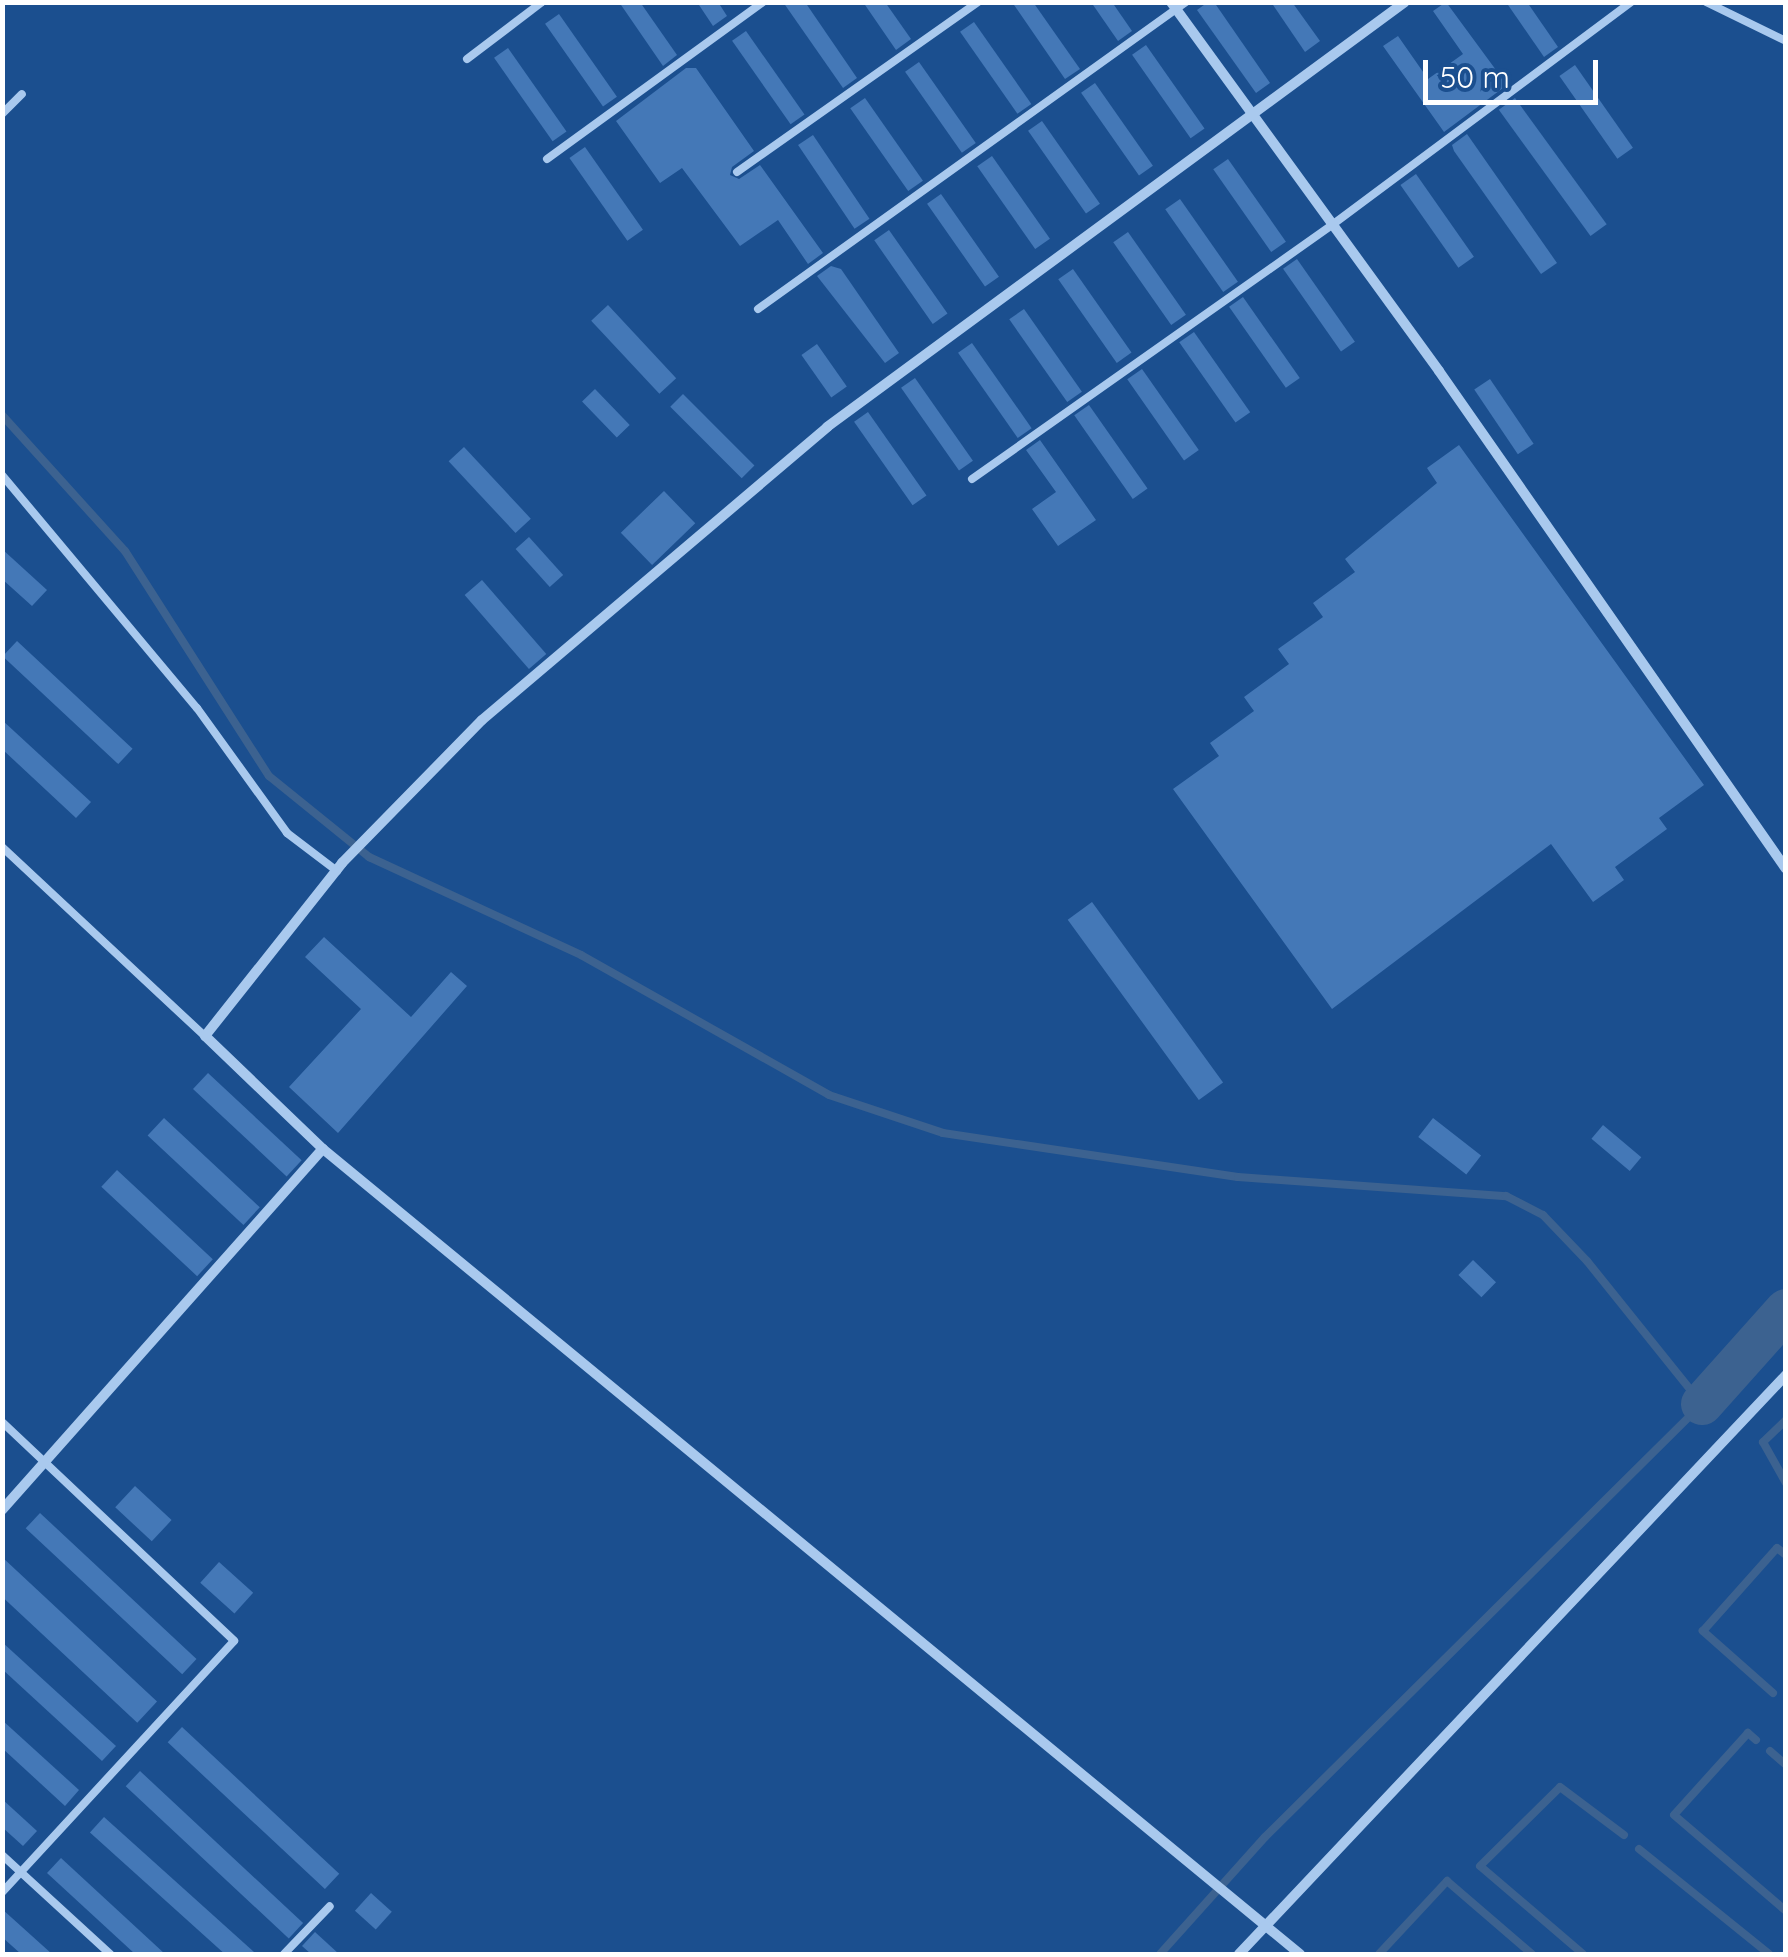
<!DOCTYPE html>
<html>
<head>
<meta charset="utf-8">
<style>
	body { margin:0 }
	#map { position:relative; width:1788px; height:1957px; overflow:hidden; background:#1b4f8f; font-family:Quicksand,sans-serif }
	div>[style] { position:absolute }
	.stream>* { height:8px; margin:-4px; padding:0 4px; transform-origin:4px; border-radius:4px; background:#3c6290 }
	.river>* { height:42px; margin:-21px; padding:0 21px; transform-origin:21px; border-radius:21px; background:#3c6290 }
	.building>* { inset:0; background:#4478b7; transform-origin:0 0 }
	.lane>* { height:8px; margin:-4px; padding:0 4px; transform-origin:4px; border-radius:4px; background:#a9c9ee }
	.street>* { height:10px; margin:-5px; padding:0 5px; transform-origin:5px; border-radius:5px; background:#a9c9ee }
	span { translate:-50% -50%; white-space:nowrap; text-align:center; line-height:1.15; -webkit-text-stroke:10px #1b4f8f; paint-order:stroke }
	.frame { position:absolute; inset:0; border:5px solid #fff; pointer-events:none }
	.scale { position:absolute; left:1423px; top:60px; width:175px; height:45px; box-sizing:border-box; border:5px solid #fff; border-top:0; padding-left:12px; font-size:30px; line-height:35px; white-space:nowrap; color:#fff; -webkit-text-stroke:8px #1b4f8f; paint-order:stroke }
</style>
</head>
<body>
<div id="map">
	<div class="stream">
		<i style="left:2px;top:415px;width:183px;rotate:47.9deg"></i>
		<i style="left:125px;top:551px;width:267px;rotate:57.4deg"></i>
		<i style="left:269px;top:776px;width:129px;rotate:39deg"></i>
		<i style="left:369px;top:857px;width:234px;rotate:24.8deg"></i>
		<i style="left:581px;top:955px;width:285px;rotate:29.4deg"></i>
		<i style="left:829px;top:1095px;width:120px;rotate:18.4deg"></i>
		<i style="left:943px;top:1133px;width:298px;rotate:8.5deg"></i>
		<i style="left:1238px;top:1177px;width:269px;rotate:4.1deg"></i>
		<i style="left:1506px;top:1196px;width:42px;rotate:27.2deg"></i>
		<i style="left:1543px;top:1215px;width:64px;rotate:46.3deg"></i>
		<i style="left:1587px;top:1261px;width:184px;rotate:51.2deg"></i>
		<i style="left:1702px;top:1404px;width:615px;rotate:135.26deg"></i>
		<i style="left:1265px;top:1837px;width:157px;rotate:131.9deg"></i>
		<i style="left:1786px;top:1420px;width:32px;rotate:136deg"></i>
		<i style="left:1763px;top:1442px;width:47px;rotate:60.7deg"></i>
		<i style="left:1773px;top:1693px;width:94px;rotate:-138.5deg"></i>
		<i style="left:1703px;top:1631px;width:111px;rotate:-48.3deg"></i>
		<i style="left:1777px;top:1548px;width:11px;rotate:38deg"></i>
		<i style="left:1756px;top:1740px;width:11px;rotate:-139deg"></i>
		<i style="left:1748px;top:1733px;width:110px;rotate:132.1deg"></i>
		<i style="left:1674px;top:1815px;width:148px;rotate:40.6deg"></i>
		<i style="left:1770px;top:1751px;width:21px;rotate:41deg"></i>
		<i style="left:1639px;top:1849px;width:167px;rotate:38.9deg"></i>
		<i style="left:1379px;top:1954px;width:100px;rotate:-47deg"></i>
		<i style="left:1447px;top:1881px;width:112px;rotate:40.7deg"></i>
		<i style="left:1583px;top:1954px;width:135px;rotate:-139.5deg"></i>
		<i style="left:1480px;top:1866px;width:112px;rotate:-44.6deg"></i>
		<i style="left:1560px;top:1787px;width:80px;rotate:36.9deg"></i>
	</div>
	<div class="river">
		<i style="left:1702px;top:1404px;width:126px;rotate:-48.2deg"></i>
	</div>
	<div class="building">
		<i style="clip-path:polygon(619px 2px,640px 2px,677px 55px,663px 66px)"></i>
		<i style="clip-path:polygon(697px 2px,718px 2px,727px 16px,713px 26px)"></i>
		<i style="clip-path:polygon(783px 2px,805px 2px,857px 78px,843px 88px)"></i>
		<i style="clip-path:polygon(863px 2px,885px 2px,911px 39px,896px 50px)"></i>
		<i style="clip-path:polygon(1012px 2px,1033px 2px,1080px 69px,1065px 79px)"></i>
		<i style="clip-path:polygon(1091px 2px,1112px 2px,1132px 31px,1118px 41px)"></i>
		<i style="clip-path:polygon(1208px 2px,1214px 2px,1270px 83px,1256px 93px,1197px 10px)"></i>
		<i style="clip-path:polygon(1271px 2px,1292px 2px,1320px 41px,1305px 52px)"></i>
		<i style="clip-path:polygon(1446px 2px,1507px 85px,1444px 132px,1383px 46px,1398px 36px,1428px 79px,1463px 54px,1433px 11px)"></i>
		<i style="clip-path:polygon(1506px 2px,1527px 2px,1558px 47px,1544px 57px)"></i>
		<i style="left:559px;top:14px;width:101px;height:17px;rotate:55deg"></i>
		<i style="left:974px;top:22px;width:100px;height:17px;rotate:55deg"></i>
		<i style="left:746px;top:31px;width:102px;height:17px;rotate:55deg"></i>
		<i style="left:1146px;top:45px;width:102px;height:17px;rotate:55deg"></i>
		<i style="left:508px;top:48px;width:102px;height:17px;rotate:55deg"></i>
		<i style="left:919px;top:62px;width:99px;height:17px;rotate:55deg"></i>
		<i style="left:1575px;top:65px;width:101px;height:19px;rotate:55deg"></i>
		<i style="clip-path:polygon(686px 68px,696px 68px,754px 151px,732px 167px,730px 175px,739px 179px,760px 165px,823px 253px,808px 264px,778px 220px,740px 246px,682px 168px,660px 183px,616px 121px)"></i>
		<i style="left:1095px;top:83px;width:101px;height:17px;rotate:55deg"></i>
		<i style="left:865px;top:98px;width:101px;height:18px;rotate:55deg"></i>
		<i style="left:1515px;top:98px;width:156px;height:20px;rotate:54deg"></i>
		<i style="left:1042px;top:121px;width:101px;height:17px;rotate:55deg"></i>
		<i style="clip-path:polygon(1467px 134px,1557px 263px,1541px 274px,1454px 151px,1452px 145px)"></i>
		<i style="left:813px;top:135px;width:101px;height:18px;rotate:56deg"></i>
		<i style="left:585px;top:147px;width:101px;height:19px;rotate:55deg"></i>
		<i style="left:992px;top:156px;width:101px;height:18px;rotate:55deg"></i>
		<i style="left:1228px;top:159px;width:101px;height:18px;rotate:55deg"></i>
		<i style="left:1416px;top:174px;width:101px;height:19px;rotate:55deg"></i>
		<i style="left:941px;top:194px;width:101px;height:17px;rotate:55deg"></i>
		<i style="left:1180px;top:199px;width:101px;height:18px;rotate:55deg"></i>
		<i style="left:889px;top:230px;width:102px;height:18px;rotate:55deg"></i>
		<i style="left:1128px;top:232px;width:101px;height:18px;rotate:55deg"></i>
		<i style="left:1297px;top:259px;width:101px;height:17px;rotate:55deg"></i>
		<i style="clip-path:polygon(831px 266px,841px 269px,899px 353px,885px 363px,817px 276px)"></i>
		<i style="left:1073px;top:269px;width:102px;height:18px;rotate:55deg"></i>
		<i style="left:1243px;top:297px;width:99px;height:17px;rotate:55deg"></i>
		<i style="left:608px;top:305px;width:100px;height:23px;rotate:47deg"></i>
		<i style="left:1024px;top:309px;width:101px;height:18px;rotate:55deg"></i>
		<i style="left:1194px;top:332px;width:98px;height:18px;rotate:55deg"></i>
		<i style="left:972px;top:343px;width:104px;height:17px;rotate:55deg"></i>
		<i style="left:817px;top:344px;width:52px;height:19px;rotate:55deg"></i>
		<i style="left:1142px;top:369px;width:99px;height:18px;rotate:55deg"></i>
		<i style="left:915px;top:378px;width:101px;height:17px;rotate:55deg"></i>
		<i style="left:1490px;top:379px;width:78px;height:19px;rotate:56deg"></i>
		<i style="left:595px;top:389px;width:50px;height:18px;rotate:46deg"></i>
		<i style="left:683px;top:394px;width:101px;height:18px;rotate:45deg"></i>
		<i style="left:1089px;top:405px;width:102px;height:18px;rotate:55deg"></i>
		<i style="left:868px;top:412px;width:102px;height:17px;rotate:55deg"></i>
		<i style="clip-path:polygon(1040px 440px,1096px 520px,1058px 546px,1032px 509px,1056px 492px,1026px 450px)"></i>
		<i style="clip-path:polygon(1459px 445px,1704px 785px,1659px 818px,1667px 829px,1615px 867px,1624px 880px,1593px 902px,1551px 844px,1332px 1009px,1173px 789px,1219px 756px,1210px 743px,1254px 711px,1244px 697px,1289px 664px,1278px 649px,1323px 617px,1313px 603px,1355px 572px,1345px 559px,1437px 483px,1427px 468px)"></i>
		<i style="left:464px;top:447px;width:98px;height:21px;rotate:47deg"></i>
		<i style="left:664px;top:491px;width:45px;height:60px;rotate:46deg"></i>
		<i style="left:529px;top:537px;width:51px;height:18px;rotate:48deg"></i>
		<i style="clip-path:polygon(2px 549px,47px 590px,32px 606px,2px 579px)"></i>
		<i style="left:482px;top:580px;width:98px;height:23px;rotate:49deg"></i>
		<i style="left:17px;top:641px;width:158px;height:21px;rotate:43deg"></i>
		<i style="clip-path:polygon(2px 720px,91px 802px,76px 818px,2px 749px)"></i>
		<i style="left:1092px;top:902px;width:223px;height:30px;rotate:54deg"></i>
		<i style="clip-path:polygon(324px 937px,411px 1017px,451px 972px,467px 986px,338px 1133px,289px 1087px,361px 1009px,305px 957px)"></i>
		<i style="left:208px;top:1073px;width:128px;height:22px;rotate:43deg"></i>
		<i style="left:164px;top:1118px;width:131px;height:24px;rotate:43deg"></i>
		<i style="left:1433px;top:1118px;width:61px;height:24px;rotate:38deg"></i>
		<i style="left:1603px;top:1125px;width:50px;height:18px;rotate:40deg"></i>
		<i style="left:117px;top:1170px;width:131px;height:23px;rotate:43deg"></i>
		<i style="left:1473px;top:1260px;width:32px;height:21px;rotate:44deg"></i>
		<i style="left:135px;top:1486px;width:50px;height:29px;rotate:43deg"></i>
		<i style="left:40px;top:1513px;width:214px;height:21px;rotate:43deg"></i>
		<i style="left:2px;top:1557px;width:212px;height:29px;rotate:43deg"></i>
		<i style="left:219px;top:1562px;width:46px;height:28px;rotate:42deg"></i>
		<i style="clip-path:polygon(2px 1642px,116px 1746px,102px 1761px,2px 1669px)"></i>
		<i style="clip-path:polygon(2px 1720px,79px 1790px,65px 1806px,2px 1748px)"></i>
		<i style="left:182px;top:1727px;width:215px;height:21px;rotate:43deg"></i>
		<i style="left:140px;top:1771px;width:223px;height:21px;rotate:43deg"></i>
		<i style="clip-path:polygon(2px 1799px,37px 1831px,23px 1846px,2px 1827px)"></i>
		<i style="left:104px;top:1817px;width:203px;height:21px;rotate:42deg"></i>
		<i style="clip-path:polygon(61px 1858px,165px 1954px,135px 1954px,47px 1873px)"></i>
		<i style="left:371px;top:1893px;width:28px;height:24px;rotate:42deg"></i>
		<i style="clip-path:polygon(2px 1909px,52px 1954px,21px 1954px,2px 1937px)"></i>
		<i style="clip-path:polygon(315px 1932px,339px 1954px,311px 1954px,302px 1946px)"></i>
	</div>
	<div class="lane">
		<i style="left:1706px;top:2px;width:89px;rotate:26deg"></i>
		<i style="left:467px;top:59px;width:94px;rotate:-37.2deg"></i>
		<i style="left:2px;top:114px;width:28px;rotate:-45deg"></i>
		<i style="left:547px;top:159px;width:267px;rotate:-36deg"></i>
		<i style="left:737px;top:172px;width:295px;rotate:-35.2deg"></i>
		<i style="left:758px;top:309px;width:527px;rotate:-35.65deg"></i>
		<i style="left:2px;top:475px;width:304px;rotate:50.1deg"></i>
		<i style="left:197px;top:708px;width:154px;rotate:54.2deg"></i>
		<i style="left:287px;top:833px;width:63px;rotate:37.2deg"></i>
		<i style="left:972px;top:479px;width:441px;rotate:-35.2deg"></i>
		<i style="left:1332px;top:225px;width:373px;rotate:-36.7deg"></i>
		<i style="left:2px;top:847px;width:277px;rotate:43deg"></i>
		<i style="left:2px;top:1422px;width:319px;rotate:43.3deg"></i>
		<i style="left:234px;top:1641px;width:342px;rotate:132.7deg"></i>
		<i style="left:2px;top:1855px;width:147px;rotate:42.5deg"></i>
		<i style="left:284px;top:1954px;width:66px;rotate:-46.2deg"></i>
	</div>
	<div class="street">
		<i style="left:1171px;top:2px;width:456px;rotate:54deg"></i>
		<i style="left:1439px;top:371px;width:607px;rotate:55.13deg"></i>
		<i style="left:323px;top:1149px;width:1266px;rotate:39.49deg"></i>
		<i style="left:2px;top:1510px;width:483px;rotate:-48.4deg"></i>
		<i style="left:323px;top:1149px;width:163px;rotate:-136.2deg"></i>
		<i style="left:205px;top:1036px;width:221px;rotate:-51.6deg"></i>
		<i style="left:342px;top:863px;width:200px;rotate:-45.6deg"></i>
		<i style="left:482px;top:720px;width:453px;rotate:-40.3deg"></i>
		<i style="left:827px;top:427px;width:717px;rotate:-36.33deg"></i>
		<i style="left:1239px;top:1954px;width:797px;rotate:-46.63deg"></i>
	</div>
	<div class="frame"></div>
	<div class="scale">50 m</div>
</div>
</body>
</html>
